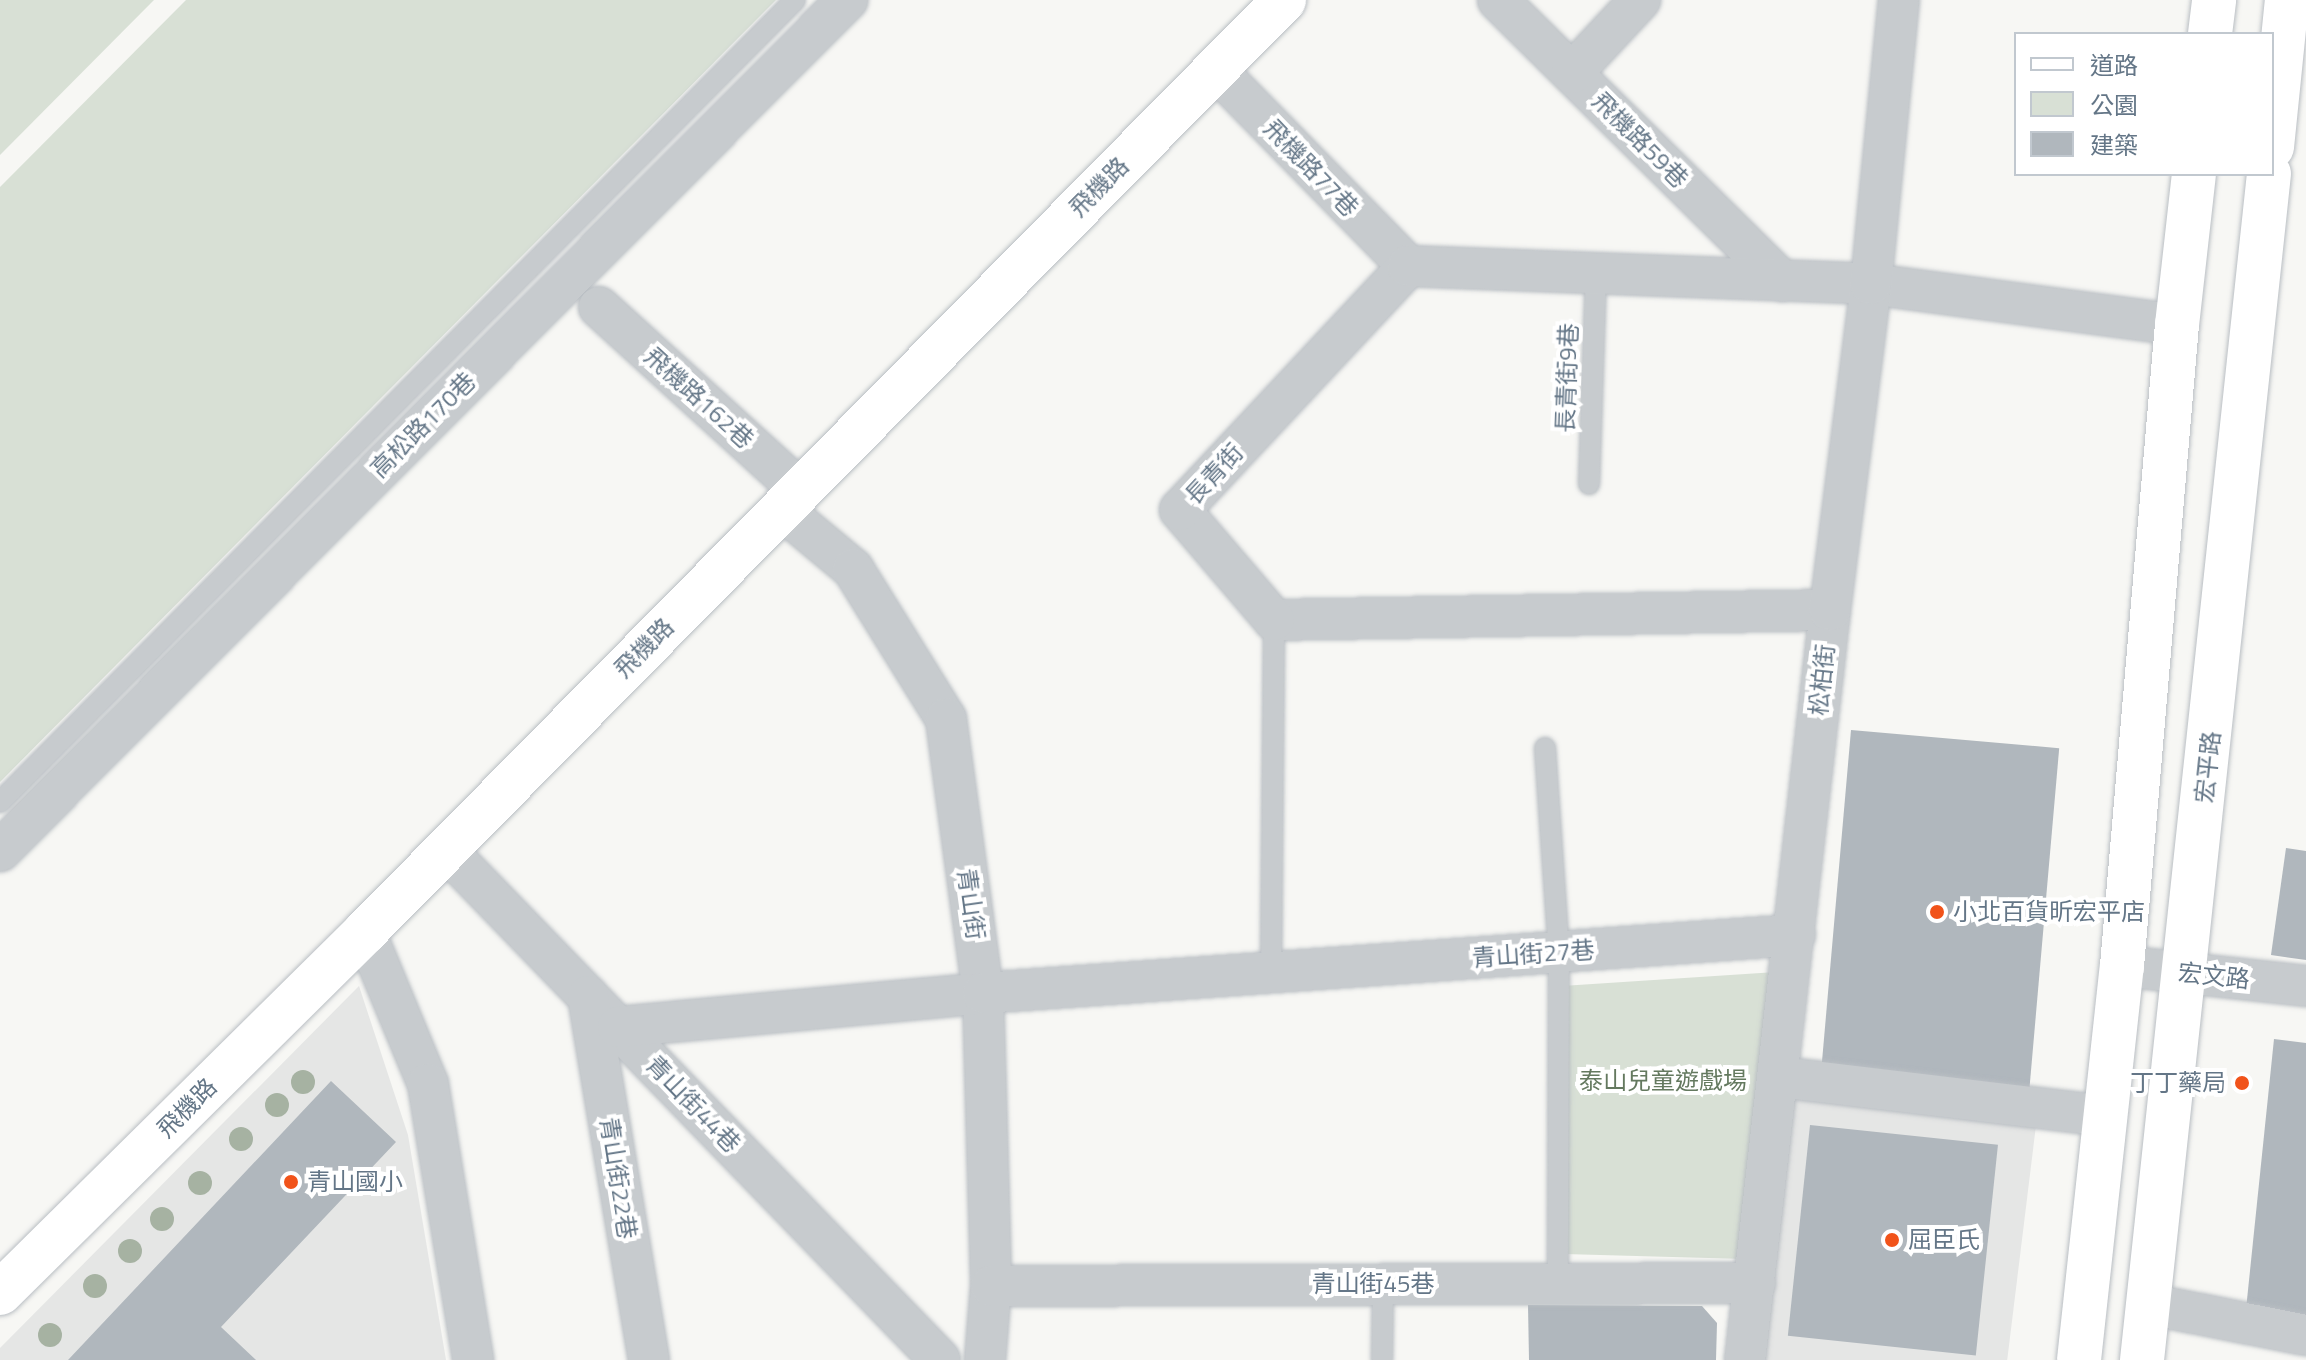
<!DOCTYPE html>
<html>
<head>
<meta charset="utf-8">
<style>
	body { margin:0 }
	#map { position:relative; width:2306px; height:1360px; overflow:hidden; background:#f7f7f4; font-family:"Titillium Web","Noto Sans TC",sans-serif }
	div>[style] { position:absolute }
	.built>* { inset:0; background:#e5e6e5; transform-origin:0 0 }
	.green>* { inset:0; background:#d8e0d5 }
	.building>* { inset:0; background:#b0b7bd; transform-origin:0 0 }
	.roads { filter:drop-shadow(0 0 2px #b9bec3) drop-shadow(0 0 2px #b9bec3) }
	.lane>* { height:20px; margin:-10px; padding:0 10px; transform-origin:10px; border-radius:10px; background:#c7cbce }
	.street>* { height:40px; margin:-20px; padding:0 20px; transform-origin:20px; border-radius:20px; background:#c7cbce }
	.secondary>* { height:44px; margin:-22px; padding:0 22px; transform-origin:22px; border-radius:22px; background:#fff }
	.trees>* { width:24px; height:24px; margin:-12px; border-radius:50%; background:#a6b2a2 }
	.dots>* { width:22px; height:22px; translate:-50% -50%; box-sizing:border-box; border:4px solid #fff; border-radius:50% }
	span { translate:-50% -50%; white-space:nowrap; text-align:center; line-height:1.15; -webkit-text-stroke:8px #fff; paint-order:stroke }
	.street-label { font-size:24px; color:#647687 }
	.poi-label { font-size:24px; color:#647687 }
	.left { translate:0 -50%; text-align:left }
	.right { translate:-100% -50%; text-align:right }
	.park-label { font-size:24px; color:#64795f }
	.legend { position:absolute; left:2014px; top:32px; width:260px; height:144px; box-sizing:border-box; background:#fff; border:2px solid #c1c8cf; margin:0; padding:10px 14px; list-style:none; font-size:24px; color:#647687 }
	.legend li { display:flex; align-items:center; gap:16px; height:40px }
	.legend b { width:40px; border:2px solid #c1c8cf }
</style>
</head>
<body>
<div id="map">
	<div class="built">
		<i style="clip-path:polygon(359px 986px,408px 1135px,446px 1360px,0 1360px,0 1348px)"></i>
		<i style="left:1779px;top:1077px;width:261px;height:285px;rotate:7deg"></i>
	</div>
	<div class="green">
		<i style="clip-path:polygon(0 0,154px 0,0 155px)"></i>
		<i style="clip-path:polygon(186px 0,776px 0,0 782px,0 187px)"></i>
		<i style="clip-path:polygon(1776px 972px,1745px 1259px,1564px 1254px,1562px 986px)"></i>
	</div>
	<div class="building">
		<i style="left:1851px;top:730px;width:209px;height:348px;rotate:5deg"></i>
		<i style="clip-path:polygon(2286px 848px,2306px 851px,2306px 960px,2271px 955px)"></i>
		<i style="clip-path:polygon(2274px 1039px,2306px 1043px,2306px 1327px,2245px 1319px)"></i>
		<i style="clip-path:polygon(331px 1081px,396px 1142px,221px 1327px,256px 1360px,68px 1360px)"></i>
		<i style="left:1810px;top:1125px;width:189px;height:212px;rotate:6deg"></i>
		<i style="clip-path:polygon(1528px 1305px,1702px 1306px,1717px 1323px,1716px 1360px,1529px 1360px)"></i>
	</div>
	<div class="roads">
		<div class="lane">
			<i style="left:1589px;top:484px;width:211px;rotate:-88.1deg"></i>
			<i style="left:1545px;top:748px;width:204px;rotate:86.1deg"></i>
			<i style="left:1559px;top:952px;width:332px;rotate:90.2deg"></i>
			<i style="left:0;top:802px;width:1129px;rotate:-45.25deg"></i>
			<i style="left:1271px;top:973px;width:353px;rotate:-89.5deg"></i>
			<i style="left:1382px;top:1360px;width:76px;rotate:-89.2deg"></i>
		</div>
		<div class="street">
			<i style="left:1498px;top:0;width:400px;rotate:44.7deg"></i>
			<i style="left:1215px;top:69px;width:276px;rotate:45.6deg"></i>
			<i style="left:1572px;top:73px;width:100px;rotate:-47deg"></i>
			<i style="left:599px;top:307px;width:272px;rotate:42.3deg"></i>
			<i style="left:781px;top:509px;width:94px;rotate:39.8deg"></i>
			<i style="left:853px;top:569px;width:176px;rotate:58.2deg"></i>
			<i style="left:946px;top:719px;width:276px;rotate:82.3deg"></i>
			<i style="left:983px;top:993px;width:293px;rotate:88.4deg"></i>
			<i style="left:991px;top:1286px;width:74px;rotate:94.6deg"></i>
			<i style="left:1830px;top:610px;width:556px;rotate:178.97deg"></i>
			<i style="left:1274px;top:620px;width:145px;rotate:-130.5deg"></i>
			<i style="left:1180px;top:510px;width:334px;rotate:-46.9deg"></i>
			<i style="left:1408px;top:266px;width:463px;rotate:2.2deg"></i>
			<i style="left:1871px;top:284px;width:309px;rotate:7.6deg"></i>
			<i style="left:445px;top:849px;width:711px;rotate:45.91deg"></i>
			<i style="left:0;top:851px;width:1201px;rotate:-45.13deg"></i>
			<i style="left:365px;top:932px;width:165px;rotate:67.5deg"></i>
			<i style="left:428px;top:1084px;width:280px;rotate:80.7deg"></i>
			<i style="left:2122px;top:966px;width:185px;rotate:6.2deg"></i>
			<i style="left:588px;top:996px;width:369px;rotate:80.5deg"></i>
			<i style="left:618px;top:1027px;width:367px;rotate:-5.3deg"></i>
			<i style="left:983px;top:993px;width:814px;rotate:-4.09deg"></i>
			<i style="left:1779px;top:1077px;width:329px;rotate:6.8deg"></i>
			<i style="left:991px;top:1286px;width:764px;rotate:-0.22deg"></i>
			<i style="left:2148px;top:1304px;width:161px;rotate:11.1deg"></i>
			<i style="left:1745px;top:1360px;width:755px;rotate:-83.53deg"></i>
			<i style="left:1830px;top:610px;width:329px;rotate:-82.8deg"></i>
			<i style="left:1871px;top:284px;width:285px;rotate:-84.4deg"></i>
		</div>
		<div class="secondary">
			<i style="left:2210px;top:34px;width:34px;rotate:-83deg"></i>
			<i style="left:2272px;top:147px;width:148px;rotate:-84.2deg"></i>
			<i style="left:0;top:1293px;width:513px;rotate:-44.68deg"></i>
			<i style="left:365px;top:932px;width:1309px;rotate:-45.4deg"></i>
			<i style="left:2079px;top:1360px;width:396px;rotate:-83.8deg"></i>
			<i style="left:2122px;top:966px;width:643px;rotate:-85.1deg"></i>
			<i style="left:2177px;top:325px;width:152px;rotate:-83.6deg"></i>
			<i style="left:2142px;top:1360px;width:1193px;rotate:-83.89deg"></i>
		</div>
	</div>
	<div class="trees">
		<i style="left:303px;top:1082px"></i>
		<i style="left:277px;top:1105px"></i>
		<i style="left:241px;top:1139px"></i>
		<i style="left:200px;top:1183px"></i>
		<i style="left:162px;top:1219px"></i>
		<i style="left:130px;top:1251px"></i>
		<i style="left:95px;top:1286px"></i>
		<i style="left:50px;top:1335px"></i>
	</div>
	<div class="dots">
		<i style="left:1937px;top:912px;background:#f1531a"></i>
		<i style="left:2242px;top:1083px;background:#f1531a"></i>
		<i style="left:291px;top:1182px;background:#f1531a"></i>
		<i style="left:1892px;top:1240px;background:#f1531a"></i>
	</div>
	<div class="street-label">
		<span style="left:1640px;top:140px;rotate:45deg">飛機路59巷</span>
		<span style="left:1311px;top:168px;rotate:46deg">飛機路77巷</span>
		<span style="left:1099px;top:187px;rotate:-45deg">飛機路</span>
		<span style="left:1567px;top:378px;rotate:-88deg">長青街9巷</span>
		<span style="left:699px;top:398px;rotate:42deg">飛機路162巷</span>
		<span style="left:423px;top:425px;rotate:-45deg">高松路170巷</span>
		<span style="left:1214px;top:474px;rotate:-47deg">長青街</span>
		<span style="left:644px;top:648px;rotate:-45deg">飛機路</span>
		<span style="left:1822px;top:680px;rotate:-84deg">松柏街</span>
		<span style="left:2208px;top:767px;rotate:-84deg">宏平路</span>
		<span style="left:971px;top:904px;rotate:82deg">青山街</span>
		<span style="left:1533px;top:954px;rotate:-4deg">青山街27巷</span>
		<span style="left:2214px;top:976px;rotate:6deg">宏文路</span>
		<span style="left:693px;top:1104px;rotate:46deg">青山街44巷</span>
		<span style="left:187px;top:1108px;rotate:-45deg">飛機路</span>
		<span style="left:618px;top:1178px;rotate:81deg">青山街22巷</span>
		<span style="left:1373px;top:1284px">青山街45巷</span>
	</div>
	<div class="poi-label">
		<span class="left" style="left:1953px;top:912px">小北百貨昕宏平店</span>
		<span class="right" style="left:2226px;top:1083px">丁丁藥局</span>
		<span class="left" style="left:307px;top:1182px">青山國小</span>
		<span class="left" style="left:1908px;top:1240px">屈臣氏</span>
	</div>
	<div class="park-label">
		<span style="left:1663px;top:1081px">泰山兒童遊戲場</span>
	</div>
	<ul class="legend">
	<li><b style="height:10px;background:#fff"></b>道路</li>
	<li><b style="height:22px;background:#d8e0d5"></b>公園</li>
	<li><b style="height:22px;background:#b0b7bd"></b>建築</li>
	</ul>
</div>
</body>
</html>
